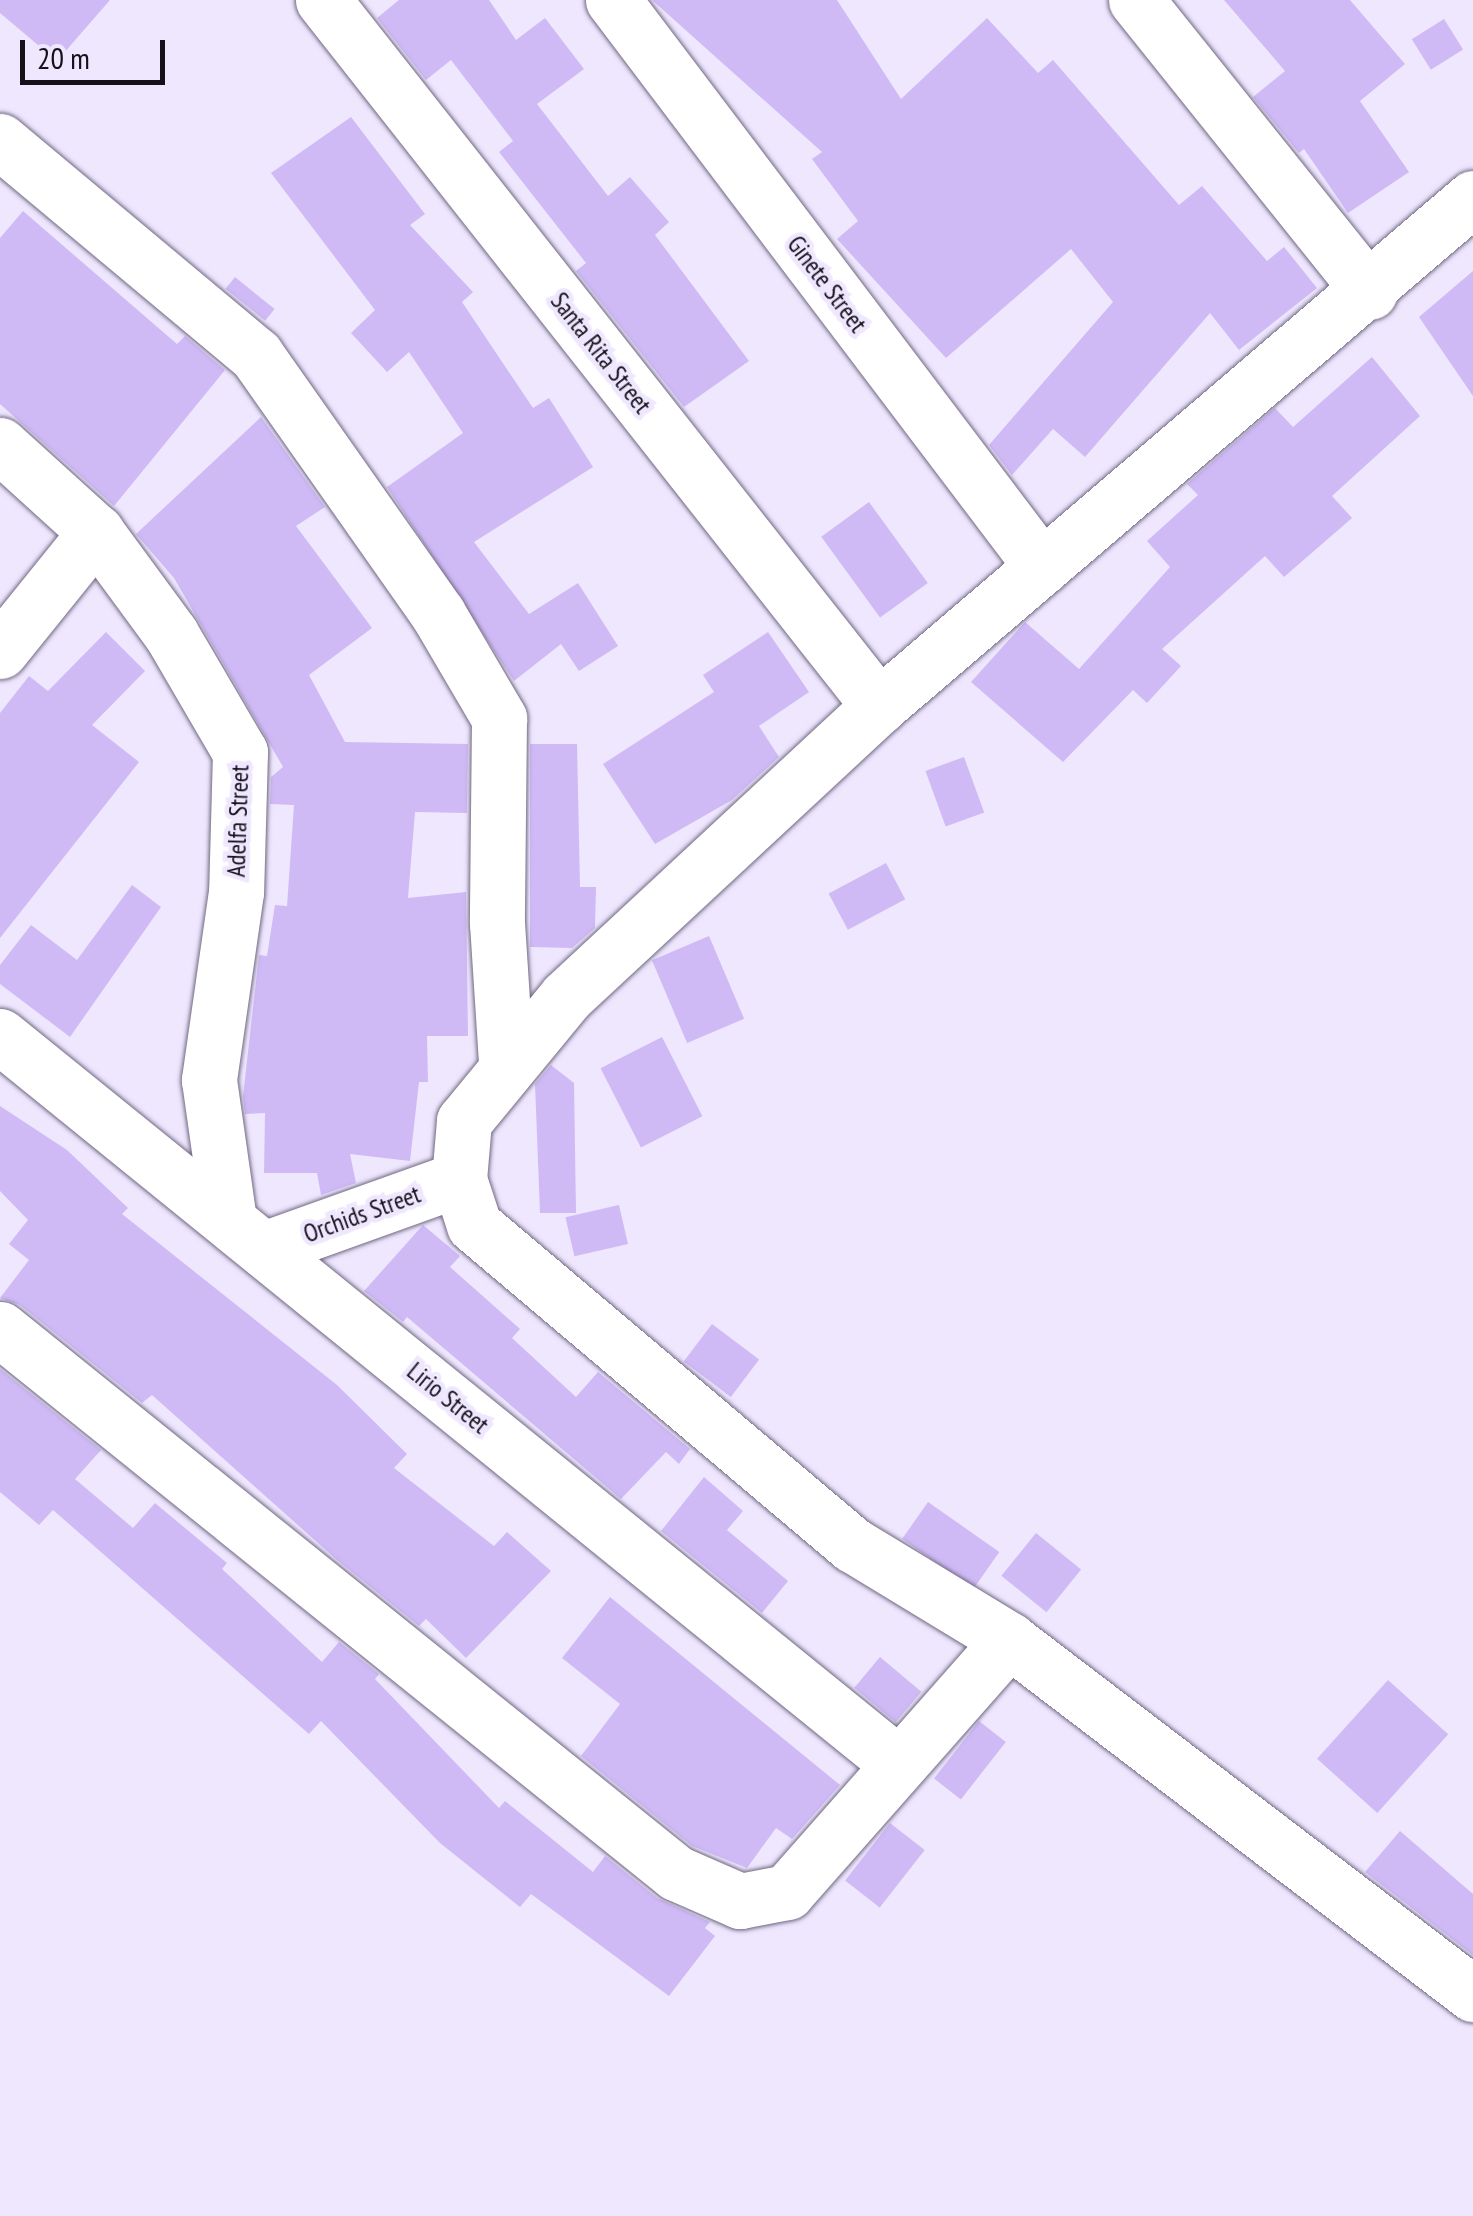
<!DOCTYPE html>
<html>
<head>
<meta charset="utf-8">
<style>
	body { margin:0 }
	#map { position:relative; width:1473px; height:2216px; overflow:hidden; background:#eee7fe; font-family:"PT Sans Narrow",sans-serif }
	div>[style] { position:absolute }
	.building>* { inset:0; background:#cfbaf6; transform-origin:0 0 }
	.roads { filter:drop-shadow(0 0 2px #706881) drop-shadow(0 0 2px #706881) }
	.minor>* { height:55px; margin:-27.5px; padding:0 27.5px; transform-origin:27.5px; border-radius:27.5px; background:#fff }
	span { translate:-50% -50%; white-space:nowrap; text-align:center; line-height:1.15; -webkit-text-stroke:9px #eee7fe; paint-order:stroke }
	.street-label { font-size:25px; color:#15111b }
	.scale { position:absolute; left:20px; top:40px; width:145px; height:45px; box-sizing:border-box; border:5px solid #15111b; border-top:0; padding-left:12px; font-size:30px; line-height:35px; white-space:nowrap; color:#15111b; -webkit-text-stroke:8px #eee7fe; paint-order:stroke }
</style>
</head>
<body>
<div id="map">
	<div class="building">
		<i style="clip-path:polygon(0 0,110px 0,57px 61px,0 13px)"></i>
		<i style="clip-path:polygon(399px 0,489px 0,516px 40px,545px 18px,584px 69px,537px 104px,608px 196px,630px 177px,669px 222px,655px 235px,749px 361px,684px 407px,576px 271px,586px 263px,499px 152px,513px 141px,451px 60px,426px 80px,377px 18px)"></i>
		<i style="clip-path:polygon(652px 0,837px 0,901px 99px,987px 18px,1038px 73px,1053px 60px,1179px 205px,1202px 186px,1267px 261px,1284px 247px,1317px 288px,1239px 350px,1210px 313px,1085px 457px,1053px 429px,1012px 475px,989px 445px,1113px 302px,1071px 249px,946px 358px,837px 239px,858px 221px,812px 159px,822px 152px)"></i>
		<i style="clip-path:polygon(1224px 0,1350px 0,1405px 64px,1360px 101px,1409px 172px,1348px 213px,1304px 149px,1299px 153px,1253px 97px,1285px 71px)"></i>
		<i style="left:1444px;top:19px;width:36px;height:38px;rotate:58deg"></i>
		<i style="clip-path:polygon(351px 117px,425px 214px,410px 225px,473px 292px,462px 302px,533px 408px,549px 398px,593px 467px,474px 542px,529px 614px,578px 583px,618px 646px,579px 671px,561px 644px,514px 681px,387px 487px,463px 433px,409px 352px,387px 372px,351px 333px,375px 310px,271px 173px)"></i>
		<i style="clip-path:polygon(23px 211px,177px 344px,185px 336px,225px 370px,114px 506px,0 404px,0 238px)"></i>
		<i style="clip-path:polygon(1473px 271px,1473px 396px,1419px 317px)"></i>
		<i style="left:235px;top:277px;width:51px;height:15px;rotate:39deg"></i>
		<i style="clip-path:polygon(1372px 357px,1420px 416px,1332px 496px,1352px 518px,1284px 577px,1265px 556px,1162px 649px,1181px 666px,1147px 703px,1133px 690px,1063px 762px,971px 682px,1025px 622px,1079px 669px,1170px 567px,1147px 541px,1198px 495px,1187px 484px,1275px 408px,1293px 427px)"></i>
		<i style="clip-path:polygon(261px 417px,325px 507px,296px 526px,372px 628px,309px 675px,345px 742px,468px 744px,467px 813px,415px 812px,408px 898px,466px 892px,468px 1036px,427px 1036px,428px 1082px,419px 1082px,410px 1161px,350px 1154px,356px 1183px,321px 1195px,317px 1173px,264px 1173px,265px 1113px,245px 1114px,243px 1096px,259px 955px,267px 956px,275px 905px,287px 906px,294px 805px,270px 804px,271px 777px,283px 767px,174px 578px,136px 534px)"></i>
		<i style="left:869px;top:502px;width:100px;height:59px;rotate:54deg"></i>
		<i style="clip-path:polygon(106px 632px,145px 671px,92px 725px,139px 762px,0 938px,0 713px,29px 676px,48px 691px)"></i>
		<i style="clip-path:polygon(768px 632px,809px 692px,759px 726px,779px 757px,732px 800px,655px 844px,603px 764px,714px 692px,703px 675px)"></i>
		<i style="clip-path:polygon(530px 744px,577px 744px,580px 887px,596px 887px,595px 928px,572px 948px,530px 947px)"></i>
		<i style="left:964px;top:757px;width:59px;height:41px;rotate:70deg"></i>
		<i style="left:886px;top:863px;width:41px;height:65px;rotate:62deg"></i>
		<i style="clip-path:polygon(132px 885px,161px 907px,70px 1037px,0 984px,0 965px,31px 925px,77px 960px)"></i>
		<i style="left:709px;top:936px;width:90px;height:62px;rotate:67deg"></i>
		<i style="left:662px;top:1037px;width:89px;height:69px;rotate:63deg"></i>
		<i style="clip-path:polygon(551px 1065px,574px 1083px,576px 1213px,540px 1213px,535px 1084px)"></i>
		<i style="clip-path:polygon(0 1106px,67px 1150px,128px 1208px,122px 1214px,337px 1385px,407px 1454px,394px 1468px,494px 1546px,507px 1532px,551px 1571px,466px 1658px,426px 1619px,419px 1626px,337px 1560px,152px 1395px,142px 1403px,20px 1305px,0 1298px,29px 1260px,9px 1244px,28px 1220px,0 1191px)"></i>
		<i style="left:619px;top:1205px;width:40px;height:55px;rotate:77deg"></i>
		<i style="clip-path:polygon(423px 1225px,460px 1256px,450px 1267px,520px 1329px,512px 1338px,576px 1397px,598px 1372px,690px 1449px,679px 1464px,666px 1452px,621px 1499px,407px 1317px,403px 1322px,364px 1291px)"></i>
		<i style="left:712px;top:1324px;width:59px;height:47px;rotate:37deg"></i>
		<i style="clip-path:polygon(0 1369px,101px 1450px,75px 1479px,133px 1528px,155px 1503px,227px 1563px,222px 1569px,322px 1662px,339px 1642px,379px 1674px,375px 1679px,499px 1808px,505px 1801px,593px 1872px,605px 1856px,657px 1898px,710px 1922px,705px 1928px,715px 1936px,669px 1996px,531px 1894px,520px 1907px,440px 1843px,321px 1721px,309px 1734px,53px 1510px,39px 1525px,0 1492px)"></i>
		<i style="clip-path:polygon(704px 1477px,743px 1511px,727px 1530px,788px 1581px,762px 1613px,661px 1531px)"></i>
		<i style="left:928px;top:1502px;width:87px;height:45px;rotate:35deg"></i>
		<i style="left:1036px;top:1533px;width:58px;height:55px;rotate:39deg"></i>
		<i style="clip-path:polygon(610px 1597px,840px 1785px,792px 1839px,776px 1828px,747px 1868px,692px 1846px,581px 1756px,620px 1704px,562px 1658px)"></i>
		<i style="left:880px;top:1657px;width:54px;height:40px;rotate:40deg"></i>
		<i style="left:1388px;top:1680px;width:81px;height:106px;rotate:42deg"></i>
		<i style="left:979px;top:1721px;width:34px;height:73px;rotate:38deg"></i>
		<i style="left:890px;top:1823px;width:44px;height:73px;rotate:38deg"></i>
		<i style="clip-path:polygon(1400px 1831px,1473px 1894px,1473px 1955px,1365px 1872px)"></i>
	</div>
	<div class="roads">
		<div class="minor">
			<i style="left:323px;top:0;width:899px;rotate:51.78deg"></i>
			<i style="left:613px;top:0;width:711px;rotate:52.89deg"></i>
			<i style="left:1136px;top:0;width:374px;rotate:51.3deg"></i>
			<i style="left:0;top:141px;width:334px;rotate:39.9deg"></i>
			<i style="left:256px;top:355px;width:317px;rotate:54.9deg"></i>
			<i style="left:438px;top:614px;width:121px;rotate:59.6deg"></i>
			<i style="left:499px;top:718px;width:205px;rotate:90.6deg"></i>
			<i style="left:497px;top:923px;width:139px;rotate:86.3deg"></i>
			<i style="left:1473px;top:198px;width:782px;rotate:139.46deg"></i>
			<i style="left:879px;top:706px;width:427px;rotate:137.1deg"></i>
			<i style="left:566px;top:997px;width:161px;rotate:129.4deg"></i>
			<i style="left:464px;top:1121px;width:58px;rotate:94.9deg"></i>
			<i style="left:459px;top:1179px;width:48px;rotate:71.9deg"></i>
			<i style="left:474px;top:1225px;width:496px;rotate:40.2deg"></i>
			<i style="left:853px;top:1545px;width:183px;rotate:31.3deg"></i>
			<i style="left:1009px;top:1640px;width:584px;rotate:37.34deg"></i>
			<i style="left:0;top:445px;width:130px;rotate:42.2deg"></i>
			<i style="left:96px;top:532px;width:127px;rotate:53.7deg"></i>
			<i style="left:171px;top:634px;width:137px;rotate:59.7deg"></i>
			<i style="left:240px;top:752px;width:140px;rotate:91.6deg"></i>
			<i style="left:236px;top:892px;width:190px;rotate:98.2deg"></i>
			<i style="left:209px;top:1080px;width:141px;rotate:81.9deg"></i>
			<i style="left:0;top:651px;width:153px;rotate:-51.1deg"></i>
			<i style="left:0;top:1036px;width:1153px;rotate:39.02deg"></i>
			<i style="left:264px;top:1249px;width:207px;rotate:-19.7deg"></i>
			<i style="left:0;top:1329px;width:868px;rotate:38.82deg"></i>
			<i style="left:676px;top:1873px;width:70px;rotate:23.6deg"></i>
			<i style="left:740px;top:1901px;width:48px;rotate:-10.8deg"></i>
			<i style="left:787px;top:1892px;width:336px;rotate:-48.6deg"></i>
		</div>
	</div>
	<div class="street-label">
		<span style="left:827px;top:284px;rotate:53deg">Ginete Street</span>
		<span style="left:601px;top:353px;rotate:52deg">Santa Rita Street</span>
		<span style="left:238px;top:821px;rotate:-88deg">Adelfa Street</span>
		<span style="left:362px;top:1214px;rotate:-20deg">Orchids Street</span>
		<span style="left:448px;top:1398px;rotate:39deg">Lirio Street</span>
	</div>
	<div class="scale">20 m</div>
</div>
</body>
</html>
